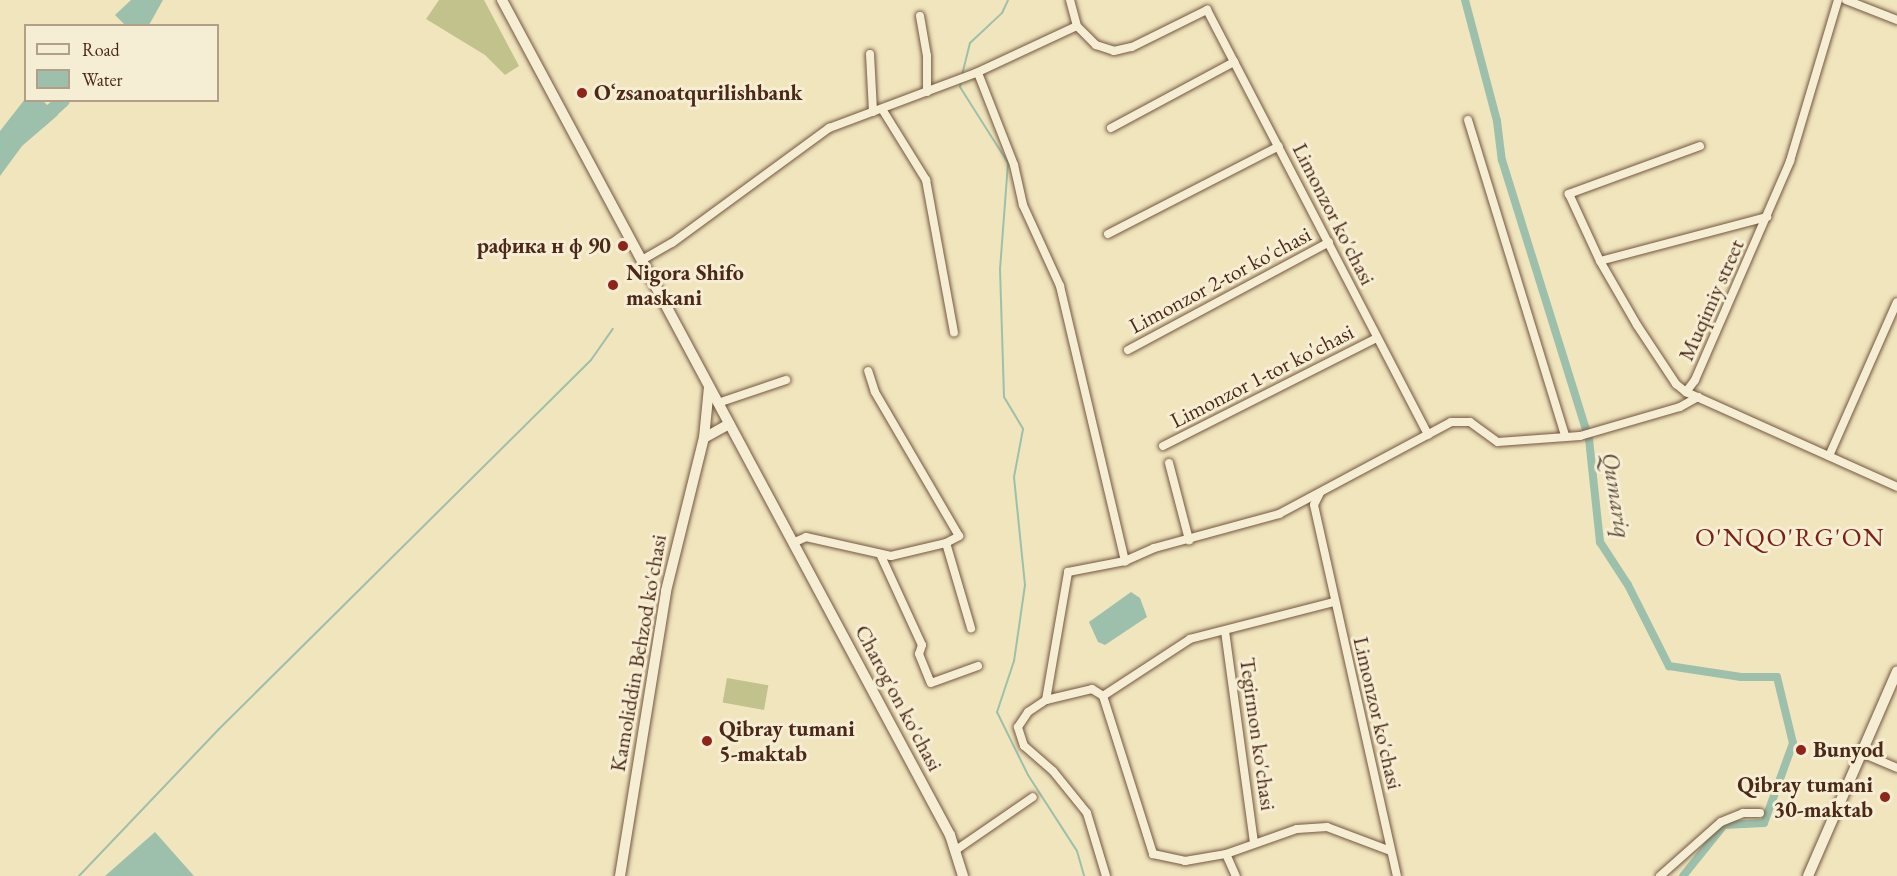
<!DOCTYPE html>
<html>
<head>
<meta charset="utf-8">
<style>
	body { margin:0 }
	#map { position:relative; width:1897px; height:876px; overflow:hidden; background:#f1e5bd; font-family:"EB Garamond",serif }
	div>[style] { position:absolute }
	.green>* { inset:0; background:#c1c28c; transform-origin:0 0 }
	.water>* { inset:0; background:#9cc0ac }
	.stream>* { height:2px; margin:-1px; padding:0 1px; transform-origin:1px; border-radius:1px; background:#9cc0ac }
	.canal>* { height:8px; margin:-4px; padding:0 4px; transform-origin:4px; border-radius:4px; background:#9cc0ac }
	.river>* { height:14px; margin:-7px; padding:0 7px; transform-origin:7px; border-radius:7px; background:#9cc0ac }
	.roads { filter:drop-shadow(0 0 2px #745740) drop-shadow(0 0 2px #745740) }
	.street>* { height:8px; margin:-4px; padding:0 4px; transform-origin:4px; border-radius:4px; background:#f6eed4 }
	.secondary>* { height:10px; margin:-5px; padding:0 5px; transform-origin:5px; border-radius:5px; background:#f6eed4 }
	.dots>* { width:16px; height:16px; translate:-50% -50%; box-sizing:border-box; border:3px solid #f6eed4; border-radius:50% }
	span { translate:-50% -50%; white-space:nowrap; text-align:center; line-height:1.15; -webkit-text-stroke:6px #f6eed4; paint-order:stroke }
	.poi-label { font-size:22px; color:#4b2817; font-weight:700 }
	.left { translate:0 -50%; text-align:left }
	.right { translate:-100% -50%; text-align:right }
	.street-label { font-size:22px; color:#4b2817 }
	.water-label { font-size:24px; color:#5f4e3c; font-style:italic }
	.quarter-label { font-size:26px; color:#7a1f14; letter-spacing:1.5px }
	.legend { position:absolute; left:24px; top:24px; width:195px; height:78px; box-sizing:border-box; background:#f6eed4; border:2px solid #b29f88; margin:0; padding:8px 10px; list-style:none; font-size:18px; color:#4b2817 }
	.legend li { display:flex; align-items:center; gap:12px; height:30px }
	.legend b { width:30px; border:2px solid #b29f88 }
</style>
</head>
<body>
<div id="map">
	<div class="green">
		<i style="clip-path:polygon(439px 0,484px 0,519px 66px,505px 75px,485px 55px,426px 19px)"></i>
		<i style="left:727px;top:678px;width:42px;height:25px;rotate:10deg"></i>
	</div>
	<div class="water">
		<i style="clip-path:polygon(131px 0,163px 0,149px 25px,125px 25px,115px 15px)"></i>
		<i style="clip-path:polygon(25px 99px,43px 101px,58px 115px,22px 146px,0 176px,0 131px)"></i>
		<i style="clip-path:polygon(1131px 592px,1140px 598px,1147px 617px,1105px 645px,1098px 642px,1089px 622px)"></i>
		<i style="clip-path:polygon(155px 832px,194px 876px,105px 876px)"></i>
	</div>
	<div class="stream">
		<i style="left:962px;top:75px;width:33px;rotate:-76deg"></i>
		<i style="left:970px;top:43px;width:44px;rotate:-43.2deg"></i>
		<i style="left:1002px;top:13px;width:14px;rotate:-65deg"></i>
		<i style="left:961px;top:80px;width:7px;rotate:98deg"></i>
		<i style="left:960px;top:87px;width:90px;rotate:57.7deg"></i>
		<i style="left:1008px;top:163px;width:106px;rotate:94.3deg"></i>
		<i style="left:1000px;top:269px;width:128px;rotate:88.2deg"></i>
		<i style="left:1004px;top:397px;width:37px;rotate:59deg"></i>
		<i style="left:1023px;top:429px;width:49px;rotate:100.6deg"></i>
		<i style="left:1014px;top:477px;width:109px;rotate:84.2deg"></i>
		<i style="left:1025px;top:585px;width:77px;rotate:98.2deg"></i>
		<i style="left:1014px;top:661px;width:54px;rotate:108.4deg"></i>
		<i style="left:997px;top:712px;width:70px;rotate:63.8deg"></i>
		<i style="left:1028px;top:775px;width:90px;rotate:57.2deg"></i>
		<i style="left:1077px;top:851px;width:26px;rotate:74deg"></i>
		<i style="left:79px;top:876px;width:203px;rotate:-46.4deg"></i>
		<i style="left:219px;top:729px;width:524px;rotate:-44.77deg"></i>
		<i style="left:591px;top:360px;width:38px;rotate:-55deg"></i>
	</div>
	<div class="canal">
		<i style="left:1465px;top:0;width:125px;rotate:75.2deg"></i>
		<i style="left:1497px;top:121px;width:39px;rotate:83deg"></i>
		<i style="left:1502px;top:160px;width:292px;rotate:72.7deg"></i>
		<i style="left:1589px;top:439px;width:104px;rotate:83.9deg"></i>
		<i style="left:1600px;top:542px;width:51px;rotate:56.9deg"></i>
		<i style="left:1628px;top:585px;width:91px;rotate:63.2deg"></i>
		<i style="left:1669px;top:666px;width:73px;rotate:8.7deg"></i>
		<i style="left:1741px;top:677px;width:36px"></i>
		<i style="left:1777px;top:677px;width:68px;rotate:76.4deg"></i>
		<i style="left:1793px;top:743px;width:85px;rotate:109.9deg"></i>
		<i style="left:1764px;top:823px;width:40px;rotate:177.1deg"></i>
		<i style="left:1724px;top:825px;width:65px;rotate:128.8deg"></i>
	</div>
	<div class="river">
		<i style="left:40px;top:121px;width:31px;rotate:-42deg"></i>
	</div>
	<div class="roads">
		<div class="street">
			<i style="left:1070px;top:0;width:27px;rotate:75deg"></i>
			<i style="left:1077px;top:26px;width:27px;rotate:45deg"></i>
			<i style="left:1096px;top:45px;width:19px;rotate:18deg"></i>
			<i style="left:1114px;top:51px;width:18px;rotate:-13deg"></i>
			<i style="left:1132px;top:47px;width:84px;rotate:-26.3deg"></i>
			<i style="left:1207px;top:10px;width:479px;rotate:62.5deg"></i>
			<i style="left:1846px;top:0;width:55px;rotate:21.4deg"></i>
			<i style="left:920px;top:16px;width:41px;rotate:80.1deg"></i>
			<i style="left:927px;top:56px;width:36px;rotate:90deg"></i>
			<i style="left:870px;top:54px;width:58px;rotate:87deg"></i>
			<i style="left:978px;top:73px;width:99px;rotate:68.6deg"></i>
			<i style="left:1014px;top:165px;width:41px;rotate:77.3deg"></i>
			<i style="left:1023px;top:205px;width:89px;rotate:65.4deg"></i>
			<i style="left:1060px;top:286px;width:283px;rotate:76.7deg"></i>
			<i style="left:882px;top:109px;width:84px;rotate:58.2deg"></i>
			<i style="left:926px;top:180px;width:155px;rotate:79.6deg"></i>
			<i style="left:1468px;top:120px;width:331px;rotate:72.9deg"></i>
			<i style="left:1111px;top:128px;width:140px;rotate:-28.2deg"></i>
			<i style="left:1700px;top:146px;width:140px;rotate:159.9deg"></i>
			<i style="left:1569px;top:194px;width:74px;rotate:65.2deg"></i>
			<i style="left:1600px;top:261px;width:74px;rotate:60deg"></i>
			<i style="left:1637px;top:325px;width:71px;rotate:56.5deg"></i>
			<i style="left:1676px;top:384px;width:13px;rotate:39deg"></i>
			<i style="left:1686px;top:392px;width:231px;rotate:24.2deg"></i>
			<i style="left:1108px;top:234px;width:192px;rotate:-27.2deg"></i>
			<i style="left:642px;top:260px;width:34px;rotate:-30deg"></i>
			<i style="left:672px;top:243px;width:195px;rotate:-36.2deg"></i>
			<i style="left:829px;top:128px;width:157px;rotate:-20.5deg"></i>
			<i style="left:976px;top:73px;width:111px;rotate:-25deg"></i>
			<i style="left:1600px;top:261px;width:173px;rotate:-14.8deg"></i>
			<i style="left:1128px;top:350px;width:228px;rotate:-28.2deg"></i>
			<i style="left:1686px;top:392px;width:15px;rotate:-53deg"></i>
			<i style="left:1695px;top:380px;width:239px;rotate:-66.5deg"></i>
			<i style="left:1790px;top:161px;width:168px;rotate:-73.4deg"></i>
			<i style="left:718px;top:403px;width:72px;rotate:-18.7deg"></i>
			<i style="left:1163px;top:446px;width:240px;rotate:-26.8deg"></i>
			<i style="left:1829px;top:456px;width:168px;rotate:-66.2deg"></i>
			<i style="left:1169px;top:463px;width:80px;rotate:75.4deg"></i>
			<i style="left:1320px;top:493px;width:13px;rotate:117deg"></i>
			<i style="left:1314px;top:505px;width:380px;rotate:77.4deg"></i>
			<i style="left:795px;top:542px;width:12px;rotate:-24deg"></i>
			<i style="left:806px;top:537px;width:87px;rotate:12.6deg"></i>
			<i style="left:891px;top:556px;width:57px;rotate:-13.3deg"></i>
			<i style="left:946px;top:543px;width:15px;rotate:-28deg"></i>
			<i style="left:959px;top:536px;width:167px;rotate:-120.3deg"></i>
			<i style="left:875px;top:392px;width:22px;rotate:-108deg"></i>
			<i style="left:946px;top:543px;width:89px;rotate:73.6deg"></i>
			<i style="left:881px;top:556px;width:98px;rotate:65.3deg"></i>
			<i style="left:922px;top:645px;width:9px;rotate:108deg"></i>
			<i style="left:919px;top:654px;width:31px;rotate:68deg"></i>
			<i style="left:931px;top:683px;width:50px;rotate:-19.9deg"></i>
			<i style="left:1225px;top:631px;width:214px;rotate:82.2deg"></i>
			<i style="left:1103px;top:696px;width:104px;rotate:-33.2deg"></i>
			<i style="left:1190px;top:639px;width:149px;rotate:-14.4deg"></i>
			<i style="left:1046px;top:700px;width:130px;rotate:-80.2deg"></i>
			<i style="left:1068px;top:572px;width:58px;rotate:-10.9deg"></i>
			<i style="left:1125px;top:561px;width:32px;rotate:-24deg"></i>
			<i style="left:1154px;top:548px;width:130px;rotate:-15.2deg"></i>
			<i style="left:1279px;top:514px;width:195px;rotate:-28.1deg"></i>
			<i style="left:1451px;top:422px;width:19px"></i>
			<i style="left:1470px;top:422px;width:34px;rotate:36deg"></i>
			<i style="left:1498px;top:442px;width:82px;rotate:-4.2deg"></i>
			<i style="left:1580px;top:436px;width:104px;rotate:-16.2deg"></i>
			<i style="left:1680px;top:407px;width:21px;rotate:-29deg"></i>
			<i style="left:1862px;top:753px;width:38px;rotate:23deg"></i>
			<i style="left:956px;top:850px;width:93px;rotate:-34.5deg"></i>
			<i style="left:1226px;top:854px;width:24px;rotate:66deg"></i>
			<i style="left:1106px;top:876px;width:66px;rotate:-106.8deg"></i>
			<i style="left:1087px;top:813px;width:54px;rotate:-129deg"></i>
			<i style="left:1053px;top:771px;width:38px;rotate:-139deg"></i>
			<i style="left:1024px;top:746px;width:20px;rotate:-108deg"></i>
			<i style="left:1018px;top:727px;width:18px;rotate:-56deg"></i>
			<i style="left:1028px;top:712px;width:22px;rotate:-34deg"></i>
			<i style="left:1046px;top:700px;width:47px;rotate:-13.4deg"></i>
			<i style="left:1092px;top:689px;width:13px;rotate:32deg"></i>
			<i style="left:1103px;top:696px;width:166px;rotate:72.4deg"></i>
			<i style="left:1153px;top:854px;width:33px;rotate:12deg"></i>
			<i style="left:1185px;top:861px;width:42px;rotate:-9.7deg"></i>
			<i style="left:1226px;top:854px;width:75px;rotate:-19.4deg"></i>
			<i style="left:1297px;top:829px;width:30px;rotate:-4deg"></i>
			<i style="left:1327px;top:827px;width:68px;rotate:20.6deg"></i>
			<i style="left:1660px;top:876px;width:81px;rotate:-41.5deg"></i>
			<i style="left:1721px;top:822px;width:24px;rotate:-22deg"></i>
			<i style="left:1743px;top:813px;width:17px"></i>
		</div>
		<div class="secondary">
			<i style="left:502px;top:0;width:948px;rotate:61.79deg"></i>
			<i style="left:950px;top:835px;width:43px;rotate:72.4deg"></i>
			<i style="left:704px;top:438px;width:29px;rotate:-29deg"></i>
			<i style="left:620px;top:876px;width:289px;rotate:-80.8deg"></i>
			<i style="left:666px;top:591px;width:158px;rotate:-76.1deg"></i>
			<i style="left:704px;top:438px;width:51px;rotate:-84.4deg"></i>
			<i style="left:1808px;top:876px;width:223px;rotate:-66.5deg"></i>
		</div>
	</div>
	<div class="dots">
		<i style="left:582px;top:93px;background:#8f2418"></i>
		<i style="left:623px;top:246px;background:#8f2418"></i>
		<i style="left:613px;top:285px;background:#8f2418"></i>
		<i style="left:707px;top:741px;background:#8f2418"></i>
		<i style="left:1801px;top:750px;background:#8f2418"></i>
		<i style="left:1885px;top:797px;background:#8f2418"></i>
	</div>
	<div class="poi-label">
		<span class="left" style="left:594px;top:93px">Oʻzsanoatqurilishbank</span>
		<span class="right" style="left:611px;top:246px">рафика н ф 90</span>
		<span class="left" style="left:626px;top:285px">Nigora Shifo<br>maskani</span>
		<span class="left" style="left:719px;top:741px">Qibray tumani<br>5-maktab</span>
		<span class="left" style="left:1813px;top:750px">Bunyod</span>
		<span class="right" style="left:1873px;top:797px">Qibray tumani<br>30-maktab</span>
	</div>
	<div class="street-label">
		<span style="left:1334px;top:214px;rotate:63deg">Limonzor ko'chasi</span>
		<span style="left:1220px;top:280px;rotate:-28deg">Limonzor 2-tor ko'chasi</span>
		<span style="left:1711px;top:300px;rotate:-66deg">Muqimiy street</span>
		<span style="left:1262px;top:376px;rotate:-27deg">Limonzor 1-tor ko'chasi</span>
		<span style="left:638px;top:653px;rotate:-80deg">Kamoliddin Behzod ko'chasi</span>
		<span style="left:899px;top:698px;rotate:62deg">Charog'on ko'chasi</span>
		<span style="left:1378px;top:713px;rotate:77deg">Limonzor ko'chasi</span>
		<span style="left:1258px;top:734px;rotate:82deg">Tegirmon ko'chasi</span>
	</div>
	<div class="water-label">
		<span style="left:1617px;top:495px;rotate:81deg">Qumariq</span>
	</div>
	<div class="quarter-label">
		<span style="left:1790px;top:538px">O'NQO'RG'ON</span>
	</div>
	<ul class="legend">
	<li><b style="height:8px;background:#f6eed4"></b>Road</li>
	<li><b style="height:16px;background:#9cc0ac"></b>Water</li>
	</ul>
</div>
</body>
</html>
